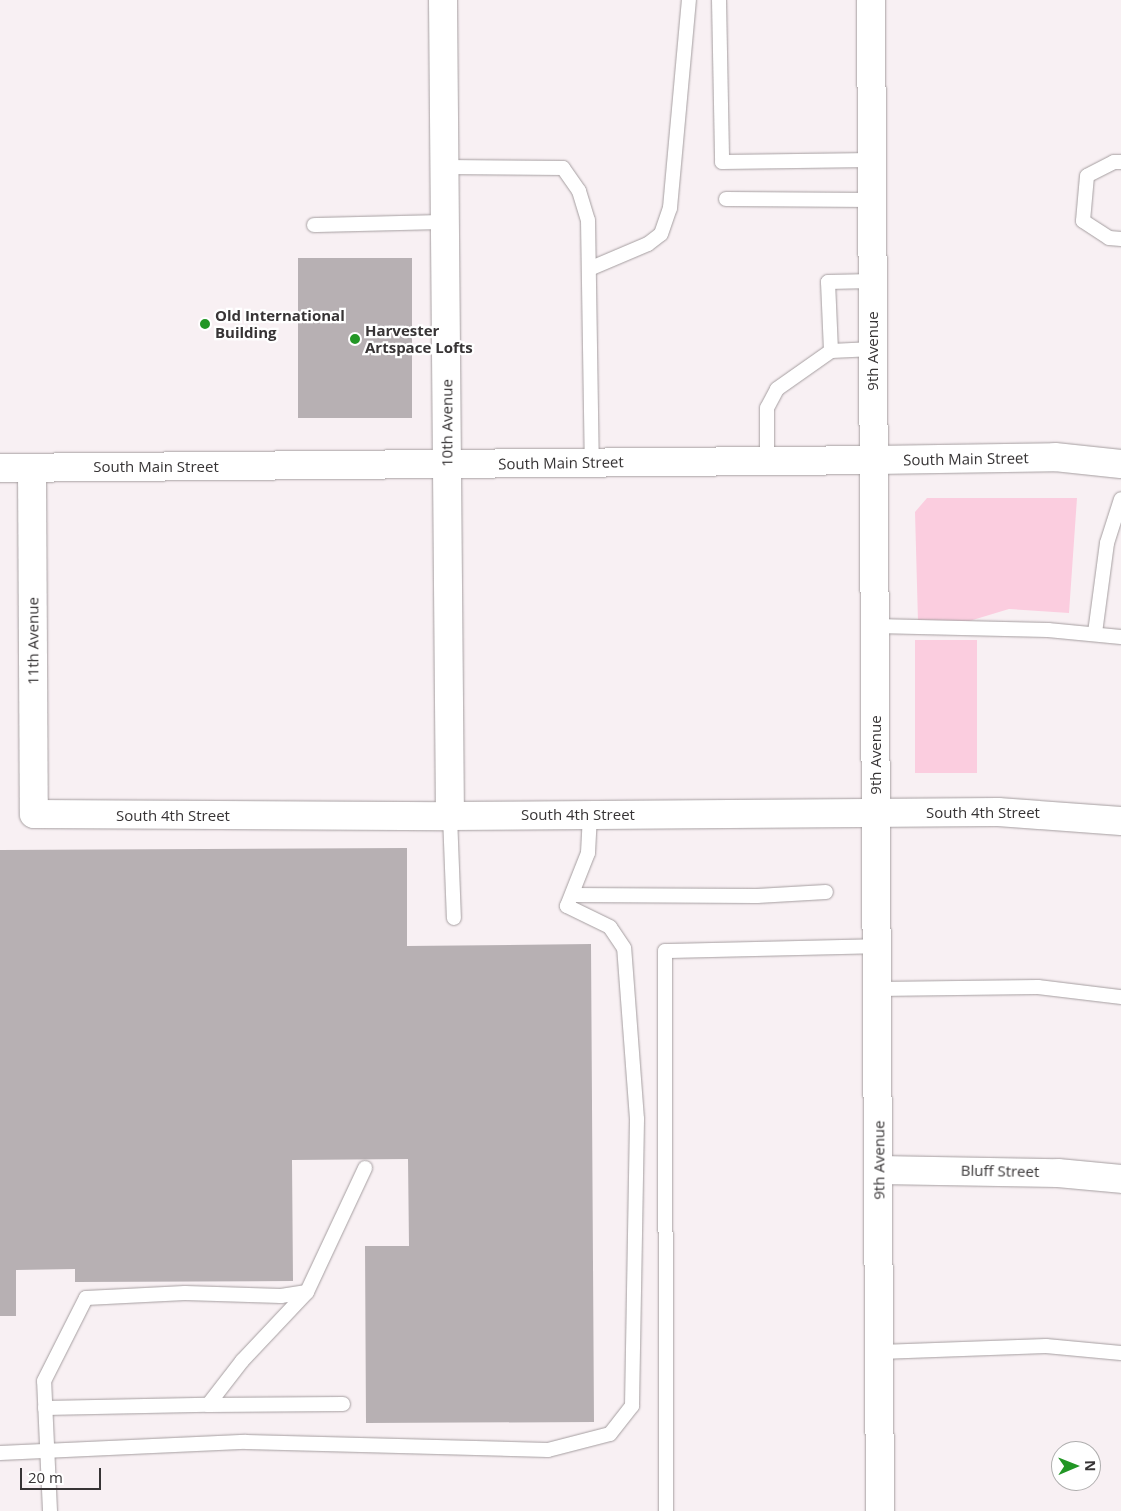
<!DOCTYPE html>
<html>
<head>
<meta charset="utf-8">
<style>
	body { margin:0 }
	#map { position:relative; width:1121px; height:1511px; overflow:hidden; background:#f8f0f3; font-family:"Open Sans",sans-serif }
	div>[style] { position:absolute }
	.green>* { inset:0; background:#fbcddf; transform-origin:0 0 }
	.building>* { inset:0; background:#b7b0b3; transform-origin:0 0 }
	.roads { filter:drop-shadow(0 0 1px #a59ea0) drop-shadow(0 0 1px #a59ea0) }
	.service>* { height:14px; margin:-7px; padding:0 7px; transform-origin:7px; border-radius:7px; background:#fff }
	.minor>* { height:28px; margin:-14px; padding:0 14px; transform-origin:14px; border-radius:14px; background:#fff }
	.secondary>* { height:28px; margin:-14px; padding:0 14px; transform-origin:14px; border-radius:14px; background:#fff }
	.dots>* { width:14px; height:14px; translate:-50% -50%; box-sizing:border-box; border:2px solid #fff; border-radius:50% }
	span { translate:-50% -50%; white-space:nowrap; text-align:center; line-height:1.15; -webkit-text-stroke:4.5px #fff; paint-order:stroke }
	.poi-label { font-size:15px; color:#373435; font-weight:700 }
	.left { translate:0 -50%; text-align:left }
	.street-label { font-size:15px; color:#373435 }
	.north { position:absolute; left:1051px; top:1441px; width:50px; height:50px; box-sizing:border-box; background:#fff; border:1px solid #afaeae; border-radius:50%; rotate:89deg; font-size:14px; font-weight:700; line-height:20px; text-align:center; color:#373435 }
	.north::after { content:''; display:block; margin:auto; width:18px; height:22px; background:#229625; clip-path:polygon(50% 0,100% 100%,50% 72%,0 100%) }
	.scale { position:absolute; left:20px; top:1468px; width:81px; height:22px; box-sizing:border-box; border:2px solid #373435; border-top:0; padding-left:6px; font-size:15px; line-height:18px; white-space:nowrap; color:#373435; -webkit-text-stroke:4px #fff; paint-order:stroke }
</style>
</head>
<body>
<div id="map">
	<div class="green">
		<i style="clip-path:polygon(927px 498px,1077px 498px,1069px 613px,1009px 609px,966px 622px,918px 622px,915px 512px)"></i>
		<i style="left:915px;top:640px;width:62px;height:133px"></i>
	</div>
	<div class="building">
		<i style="left:412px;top:258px;width:160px;height:114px;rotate:90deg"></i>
		<i style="clip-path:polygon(407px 848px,407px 946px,591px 944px,594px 1422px,366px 1423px,365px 1246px,409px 1246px,408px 1159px,292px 1160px,293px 1281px,75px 1282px,75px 1269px,16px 1270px,16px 1316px,0 1316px,0 850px)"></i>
	</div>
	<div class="roads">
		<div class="service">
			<i style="left:719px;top:0;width:162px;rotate:88.9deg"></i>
			<i style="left:722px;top:162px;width:150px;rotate:-0.8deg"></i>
			<i style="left:1121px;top:162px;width:7px;rotate:180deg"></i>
			<i style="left:1114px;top:162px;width:30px;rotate:153deg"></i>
			<i style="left:1087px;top:176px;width:45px;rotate:95.1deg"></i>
			<i style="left:1083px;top:221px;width:31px;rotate:33deg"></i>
			<i style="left:1109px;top:238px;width:12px;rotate:5deg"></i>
			<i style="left:445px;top:167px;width:118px;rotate:0.5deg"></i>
			<i style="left:563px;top:168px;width:28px;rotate:55deg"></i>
			<i style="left:579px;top:191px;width:30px;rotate:73deg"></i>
			<i style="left:588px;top:220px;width:243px;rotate:89.1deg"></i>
			<i style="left:726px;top:199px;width:146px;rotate:0.4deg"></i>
			<i style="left:314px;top:225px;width:131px;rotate:-1.3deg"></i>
			<i style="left:589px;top:269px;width:64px;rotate:-23deg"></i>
			<i style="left:648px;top:244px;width:16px;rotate:-38deg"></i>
			<i style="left:661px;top:234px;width:28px;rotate:-71deg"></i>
			<i style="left:670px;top:208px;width:209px;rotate:-84.8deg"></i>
			<i style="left:873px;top:281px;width:45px;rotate:178.7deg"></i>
			<i style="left:828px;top:282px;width:69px;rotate:87.5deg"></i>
			<i style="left:831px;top:351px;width:42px;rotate:-2.7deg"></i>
			<i style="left:767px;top:461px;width:53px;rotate:-90deg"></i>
			<i style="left:767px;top:408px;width:21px;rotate:-62deg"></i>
			<i style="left:777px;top:389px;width:66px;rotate:-35.1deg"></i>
			<i style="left:875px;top:626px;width:173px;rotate:1.3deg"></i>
			<i style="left:1048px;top:630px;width:73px;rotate:5.5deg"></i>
			<i style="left:1095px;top:633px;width:91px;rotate:-82.4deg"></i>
			<i style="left:1107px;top:543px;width:46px;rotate:-72.3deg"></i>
			<i style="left:450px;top:816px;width:102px;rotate:87.8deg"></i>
			<i style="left:572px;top:895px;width:185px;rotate:0.3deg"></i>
			<i style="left:757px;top:896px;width:69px;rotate:-3.3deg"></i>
			<i style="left:878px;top:989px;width:160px;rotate:-0.7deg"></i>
			<i style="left:1038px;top:987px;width:84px;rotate:6.9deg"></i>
			<i style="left:880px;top:1352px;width:166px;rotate:-2.1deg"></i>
			<i style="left:1046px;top:1346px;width:75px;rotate:5.3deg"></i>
			<i style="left:208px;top:1405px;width:135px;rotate:-0.4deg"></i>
			<i style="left:45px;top:1408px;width:163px;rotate:-1.1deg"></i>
			<i style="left:208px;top:1405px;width:56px;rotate:-52.3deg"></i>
			<i style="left:242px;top:1361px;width:95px;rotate:-46.7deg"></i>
			<i style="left:0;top:1453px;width:246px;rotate:-2.6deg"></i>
			<i style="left:246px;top:1442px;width:302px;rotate:1.5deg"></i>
			<i style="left:548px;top:1450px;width:64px;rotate:-14.5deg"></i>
			<i style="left:610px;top:1434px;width:36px;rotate:-52deg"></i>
			<i style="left:632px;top:1406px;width:287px;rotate:-89deg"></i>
			<i style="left:637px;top:1119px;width:171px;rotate:-94.3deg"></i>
			<i style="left:624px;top:948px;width:25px;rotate:-124deg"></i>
			<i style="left:610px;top:927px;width:48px;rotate:-154deg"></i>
			<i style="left:567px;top:906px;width:57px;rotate:-68.4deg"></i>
			<i style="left:588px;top:853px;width:38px;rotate:-87deg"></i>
			<i style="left:50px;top:1511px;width:130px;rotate:-92.6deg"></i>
			<i style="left:44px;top:1381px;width:93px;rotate:-63.2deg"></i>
			<i style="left:86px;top:1298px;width:99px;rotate:-2.9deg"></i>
			<i style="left:185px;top:1293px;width:96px;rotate:1.8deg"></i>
			<i style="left:281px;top:1296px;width:26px;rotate:-9deg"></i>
			<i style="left:307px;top:1292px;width:137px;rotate:-64.9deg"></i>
			<i style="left:666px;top:1511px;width:560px;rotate:-90.1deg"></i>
			<i style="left:665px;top:951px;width:213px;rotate:-1.3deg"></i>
		</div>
		<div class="minor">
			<i style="left:443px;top:0;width:816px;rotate:89.51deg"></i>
			<i style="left:0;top:468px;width:874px;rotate:-0.52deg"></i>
			<i style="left:32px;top:468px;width:346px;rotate:89.7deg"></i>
			<i style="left:34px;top:814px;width:416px;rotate:0.3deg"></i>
			<i style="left:450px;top:816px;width:548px;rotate:-0.42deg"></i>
			<i style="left:998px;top:812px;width:123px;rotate:4.2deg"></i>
		</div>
		<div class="secondary">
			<i style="left:871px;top:0;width:1511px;rotate:89.66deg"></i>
			<i style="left:874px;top:460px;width:181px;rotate:-0.9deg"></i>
			<i style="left:1055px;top:457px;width:66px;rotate:6.1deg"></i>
			<i style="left:879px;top:1170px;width:179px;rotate:1deg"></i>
			<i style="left:1058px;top:1173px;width:63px;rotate:5.4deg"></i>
		</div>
	</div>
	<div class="dots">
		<i style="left:205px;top:324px;background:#229625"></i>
		<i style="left:355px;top:339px;background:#229625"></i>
	</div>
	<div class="poi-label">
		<span class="left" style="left:215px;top:324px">Old International<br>Building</span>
		<span class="left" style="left:365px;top:339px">Harvester<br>Artspace Lofts</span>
	</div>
	<div class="street-label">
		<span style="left:873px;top:351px;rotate:-90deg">9th Avenue</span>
		<span style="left:447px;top:423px;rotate:-90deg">10th Avenue</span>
		<span style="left:966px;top:459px;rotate:-1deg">South Main Street</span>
		<span style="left:561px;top:463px;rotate:-1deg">South Main Street</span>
		<span style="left:156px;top:467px">South Main Street</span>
		<span style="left:33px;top:641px;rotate:-90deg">11th Avenue</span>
		<span style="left:876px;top:755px;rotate:-90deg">9th Avenue</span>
		<span style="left:983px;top:813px">South 4th Street</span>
		<span style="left:578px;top:815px">South 4th Street</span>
		<span style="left:173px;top:816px">South 4th Street</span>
		<span style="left:879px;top:1160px;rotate:-90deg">9th Avenue</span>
		<span style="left:1000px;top:1171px;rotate:1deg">Bluff Street</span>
	</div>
	<div class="north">N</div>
	<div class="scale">20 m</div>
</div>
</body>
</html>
